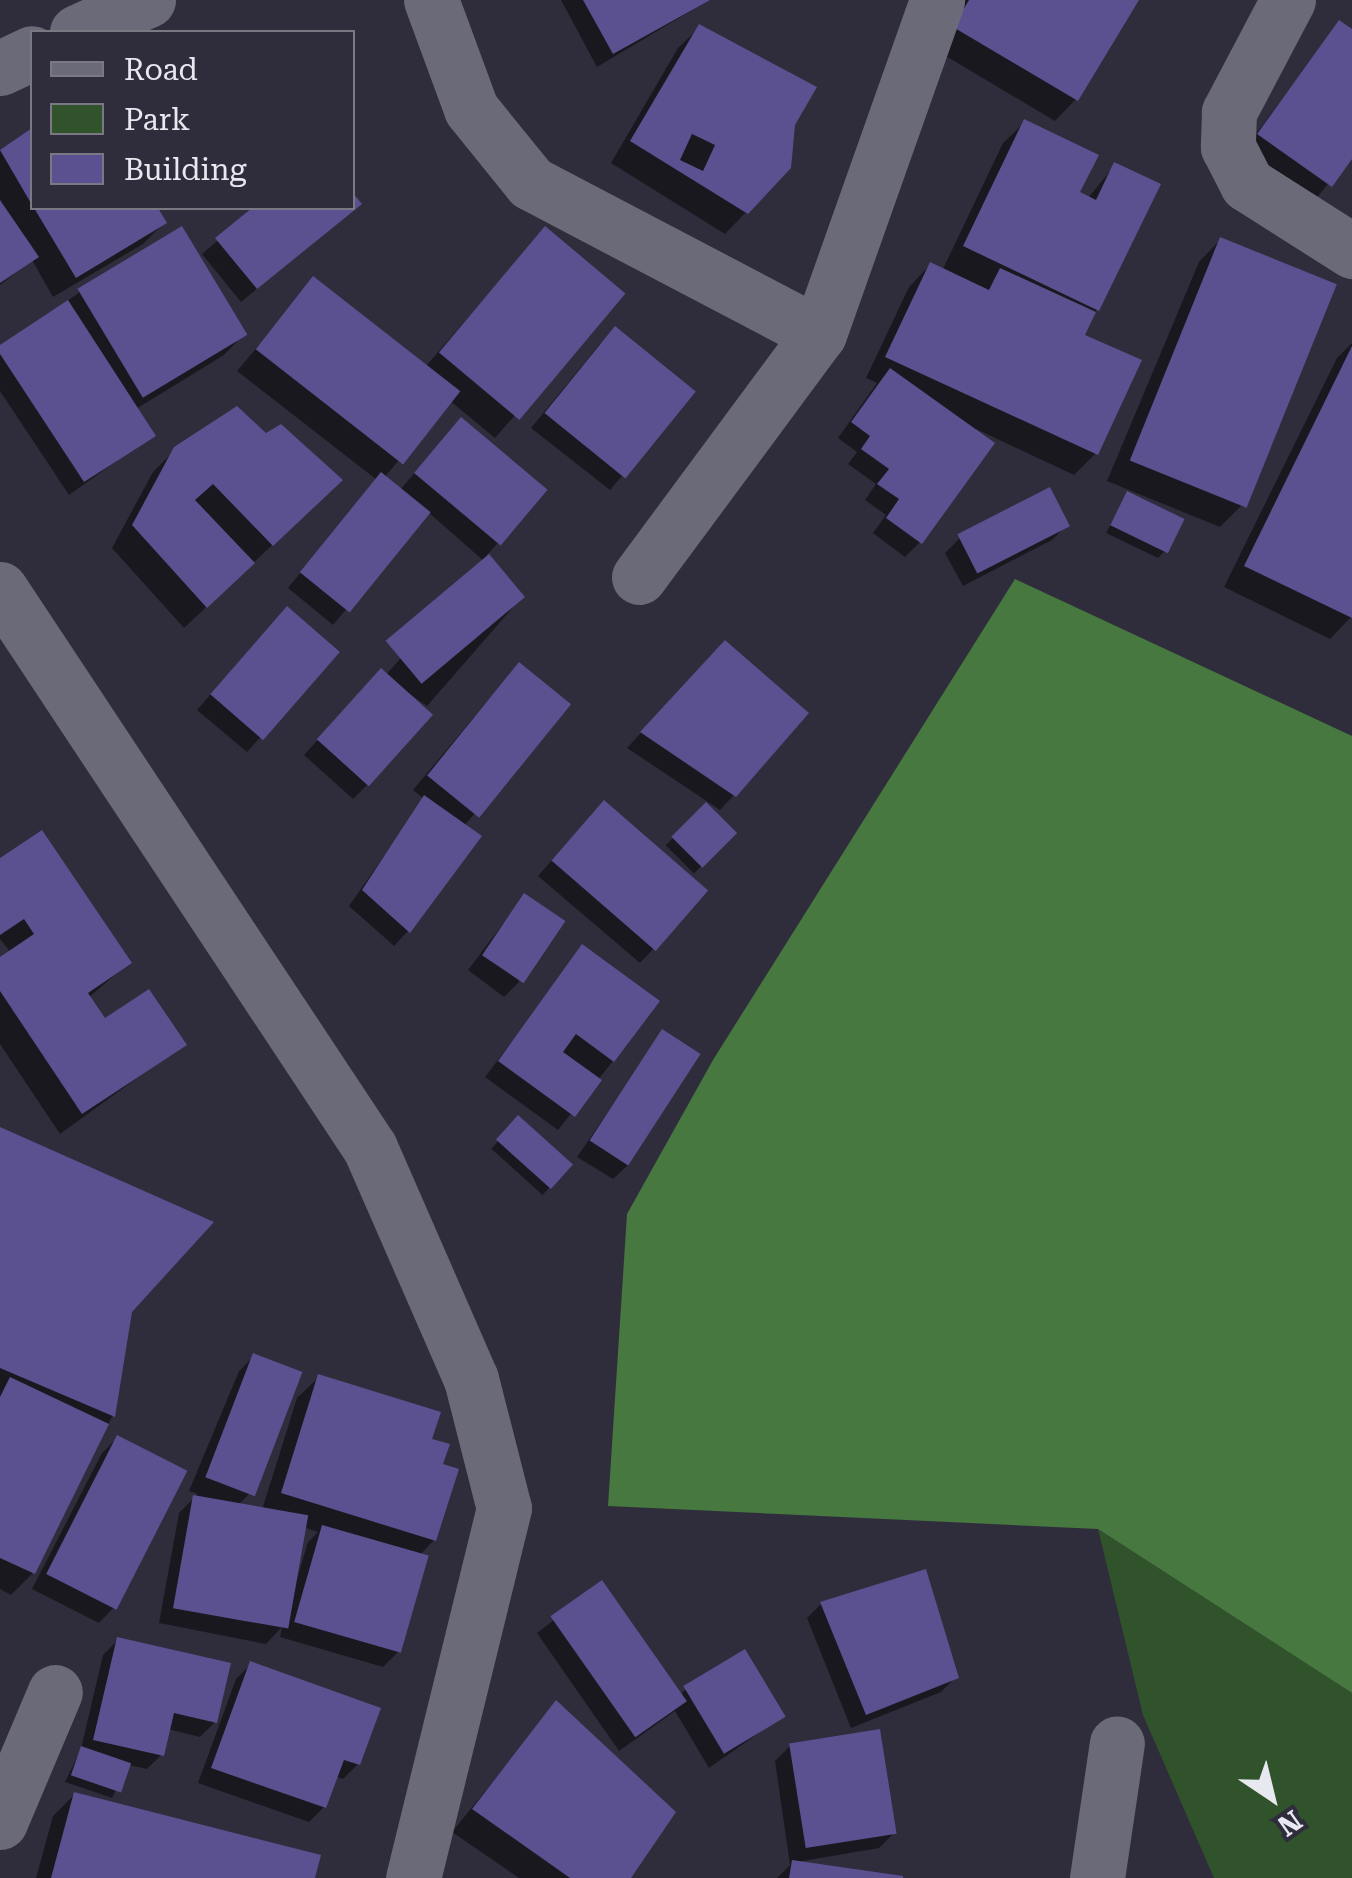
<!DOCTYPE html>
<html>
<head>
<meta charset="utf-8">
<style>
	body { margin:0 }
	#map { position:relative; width:1352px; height:1878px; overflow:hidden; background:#2f2d3b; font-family:"Roboto Serif",serif }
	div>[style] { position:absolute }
	.green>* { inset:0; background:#31532c }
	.forest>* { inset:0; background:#47783f }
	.shadow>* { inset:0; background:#0007; transform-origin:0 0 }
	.building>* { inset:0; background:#5b5090; transform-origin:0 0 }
	.minor>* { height:55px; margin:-27.5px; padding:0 27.5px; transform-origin:27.5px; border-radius:27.5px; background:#6b6a79 }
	span { translate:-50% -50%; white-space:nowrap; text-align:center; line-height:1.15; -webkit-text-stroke:8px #2f2d3b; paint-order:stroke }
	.legend { position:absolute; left:30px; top:30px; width:325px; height:180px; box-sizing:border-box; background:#2f2d3b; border:2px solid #797883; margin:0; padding:12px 18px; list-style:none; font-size:30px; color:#e8e8f0 }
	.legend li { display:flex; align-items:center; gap:20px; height:50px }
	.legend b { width:50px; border:2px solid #797883 }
	.north { position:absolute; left:1222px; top:1748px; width:100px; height:100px; -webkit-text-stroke:8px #2f2d3b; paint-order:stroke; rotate:145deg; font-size:28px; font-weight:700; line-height:40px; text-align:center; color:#e8e8f0 }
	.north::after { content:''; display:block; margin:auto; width:35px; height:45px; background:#e8e8f0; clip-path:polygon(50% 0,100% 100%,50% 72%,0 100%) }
</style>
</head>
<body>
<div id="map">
	<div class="green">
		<i style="clip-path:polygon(1098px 1529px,1352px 1693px,1352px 1878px,1214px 1878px,1143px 1715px)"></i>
	</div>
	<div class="forest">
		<i style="clip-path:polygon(1015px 579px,1352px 736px,1352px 1693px,1098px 1529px,608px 1506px,627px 1214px,713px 1060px)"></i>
	</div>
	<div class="shadow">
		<i style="clip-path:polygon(561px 0,709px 0,597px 67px)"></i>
		<i style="clip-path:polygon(963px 0,1136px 0,1076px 99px,1055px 121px,934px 49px)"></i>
		<i style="clip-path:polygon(1339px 23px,1352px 33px,1352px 154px,1315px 200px,1244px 150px)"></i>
		<i style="clip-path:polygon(700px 27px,746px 212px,725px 234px,611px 163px,678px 48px)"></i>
		<i style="clip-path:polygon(1025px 122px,1077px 193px,1088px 198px,1115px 165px,1097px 309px,1082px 336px,1096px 453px,1074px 475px,976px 429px,920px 542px,905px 557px,873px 533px,886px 515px,865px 500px,876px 484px,848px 464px,857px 452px,838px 438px,877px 383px,866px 378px,909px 287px,930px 265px,942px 271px,1003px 143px)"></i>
		<i style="clip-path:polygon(32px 131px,32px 208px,155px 208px,164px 223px,143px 244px,53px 297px,32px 260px,0 285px,0 150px)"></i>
		<i style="clip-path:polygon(359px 203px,241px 302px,202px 254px,256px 208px)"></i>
		<i style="clip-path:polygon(545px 229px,622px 293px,495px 438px,449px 400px,384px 478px,400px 490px,447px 435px,544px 491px,487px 555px,522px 597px,427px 706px,391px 681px,368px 784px,353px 799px,304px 755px,366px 686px,385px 676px,485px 562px,428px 512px,333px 625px,288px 588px,377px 480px,237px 371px,314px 280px,426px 366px)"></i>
		<i style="clip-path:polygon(1220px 240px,1241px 506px,1220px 527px,1107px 481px,1199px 262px)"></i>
		<i style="clip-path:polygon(80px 292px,245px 333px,224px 355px,136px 409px,153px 435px,69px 495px,0 391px,0 348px)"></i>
		<i style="clip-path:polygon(1352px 343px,1352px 616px,1330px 639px,1224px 587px,1337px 358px)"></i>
		<i style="clip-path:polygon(600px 344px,692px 392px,610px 490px,531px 428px)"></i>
		<i style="clip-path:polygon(176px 449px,318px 502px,184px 628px,112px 548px,153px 472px)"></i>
		<i style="clip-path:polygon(1128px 494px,1165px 551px,1158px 558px,1106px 533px)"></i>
		<i style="clip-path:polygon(1067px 525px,1052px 540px,963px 586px,945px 553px,960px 538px)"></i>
		<i style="clip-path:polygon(272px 624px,336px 652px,247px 752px,197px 710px)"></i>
		<i style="clip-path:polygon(710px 658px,734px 795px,720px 810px,627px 748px)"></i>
		<i style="clip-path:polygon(505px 680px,567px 705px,464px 826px,408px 931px,394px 946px,349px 906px,424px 799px,413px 790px)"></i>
		<i style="left:706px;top:805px;width:40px;height:57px;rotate:45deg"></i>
		<i style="clip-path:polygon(589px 818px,654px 948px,640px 963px,538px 876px)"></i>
		<i style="clip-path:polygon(0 861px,129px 963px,88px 998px,104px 1021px,184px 1044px,60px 1134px,0 1044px,0 960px,11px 953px,0 939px)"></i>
		<i style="clip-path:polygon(524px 896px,519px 982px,504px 997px,468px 970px)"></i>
		<i style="clip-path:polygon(583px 948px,613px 1061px,558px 1130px,485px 1077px)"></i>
		<i style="clip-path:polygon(663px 1032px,628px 1165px,613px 1179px,577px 1157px)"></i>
		<i style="left:518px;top:1119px;width:69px;height:40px;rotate:42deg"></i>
		<i style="clip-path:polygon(0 1129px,130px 1311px,113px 1415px,33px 1573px,11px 1595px,0 1589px)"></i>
		<i style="clip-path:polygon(evenodd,254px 1356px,249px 1494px,238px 1505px,262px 1510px,297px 1398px,319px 1377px,429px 1441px,440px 1466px,434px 1540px,419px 1556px,398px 1652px,383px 1667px,280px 1637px,282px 1627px,266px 1644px,159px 1623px,179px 1513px,198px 1494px,189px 1491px,239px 1371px,254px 1356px,303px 1527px,318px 1532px,308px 1542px,294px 1589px,303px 1527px)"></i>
		<i style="clip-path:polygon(117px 1438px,113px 1608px,99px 1623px,32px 1589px,102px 1453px)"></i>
		<i style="clip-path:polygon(601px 1584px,680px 1695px,685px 1690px,783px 1716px,709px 1768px,675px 1711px,619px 1751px,537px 1633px)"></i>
		<i style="clip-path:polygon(821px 1604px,956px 1677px,941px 1692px,851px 1728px,807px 1618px)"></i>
		<i style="clip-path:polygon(118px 1640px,215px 1722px,200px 1737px,168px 1729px,162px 1754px,147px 1769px,128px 1765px,112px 1798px,65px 1782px,81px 1749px,103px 1655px)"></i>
		<i style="clip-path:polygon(251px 1664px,358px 1764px,343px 1779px,335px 1776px,324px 1807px,309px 1822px,198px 1783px,236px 1679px)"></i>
		<i style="clip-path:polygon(556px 1704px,628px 1878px,519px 1878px,452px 1832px)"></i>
		<i style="clip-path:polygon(790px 1746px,894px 1833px,879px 1848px,791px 1863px,902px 1878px,777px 1878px,790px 1865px,775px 1761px)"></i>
		<i style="clip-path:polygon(74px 1795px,313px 1878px,36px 1878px,53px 1816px)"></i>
	</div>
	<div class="building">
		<i style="clip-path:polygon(583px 0,710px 0,613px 54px)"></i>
		<i style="clip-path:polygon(969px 0,1139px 0,1078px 101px,953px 27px)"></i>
		<i style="clip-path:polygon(1339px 20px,1352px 29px,1352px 159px,1332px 187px,1257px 134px)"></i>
		<i style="clip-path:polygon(evenodd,699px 24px,817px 87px,795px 125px,791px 168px,748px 214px,630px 141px,699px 24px,692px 134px,715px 145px,703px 171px,680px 160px,692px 134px)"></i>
		<i style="clip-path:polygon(1024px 119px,1099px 155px,1080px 192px,1096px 200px,1114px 162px,1161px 184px,1099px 311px,963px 246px)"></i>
		<i style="clip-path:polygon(32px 128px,32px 205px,0 150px)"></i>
		<i style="clip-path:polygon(352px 192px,362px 204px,257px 289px,215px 238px,252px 208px,352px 208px)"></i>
		<i style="clip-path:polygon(0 200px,39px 257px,0 283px)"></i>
		<i style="clip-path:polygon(34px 208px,158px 208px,167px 223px,76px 278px)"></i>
		<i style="left:182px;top:226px;width:127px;height:122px;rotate:59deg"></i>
		<i style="left:545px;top:226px;width:105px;height:165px;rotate:40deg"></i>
		<i style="left:1220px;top:237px;width:126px;height:241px;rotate:22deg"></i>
		<i style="clip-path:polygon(930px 262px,989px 290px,1000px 268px,1096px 312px,1085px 335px,1142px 360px,1098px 455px,885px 357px)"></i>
		<i style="left:313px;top:276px;width:187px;height:93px;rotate:38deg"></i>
		<i style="clip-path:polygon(68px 300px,156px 436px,84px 482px,0 354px,0 345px)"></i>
		<i style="left:615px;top:326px;width:104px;height:112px;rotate:39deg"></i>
		<i style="clip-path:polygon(1352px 346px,1352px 618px,1244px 566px)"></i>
		<i style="clip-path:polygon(890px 368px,995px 443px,922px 544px,886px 518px,899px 499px,877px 484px,889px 469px,861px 449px,870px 436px,851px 422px)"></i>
		<i style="clip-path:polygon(237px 406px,266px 433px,281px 424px,343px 480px,273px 546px,213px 484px,195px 500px,255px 563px,207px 608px,132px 525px,174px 447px)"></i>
		<i style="left:461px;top:417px;width:113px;height:73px;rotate:40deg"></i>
		<i style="left:381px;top:472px;width:64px;height:129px;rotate:39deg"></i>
		<i style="left:1050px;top:487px;width:44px;height:104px;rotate:63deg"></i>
		<i style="left:1127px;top:491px;width:64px;height:38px;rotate:26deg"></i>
		<i style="left:489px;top:554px;width:56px;height:135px;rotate:50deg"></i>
		<i style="left:287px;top:606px;width:70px;height:117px;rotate:41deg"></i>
		<i style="clip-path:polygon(725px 640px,809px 713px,736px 797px,640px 732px)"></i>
		<i style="left:519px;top:662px;width:67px;height:146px;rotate:39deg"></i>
		<i style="left:381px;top:668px;width:70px;height:96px;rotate:42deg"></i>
		<i style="clip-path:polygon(424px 795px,482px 836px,410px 933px,362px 890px)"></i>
		<i style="left:604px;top:800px;width:138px;height:80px;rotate:41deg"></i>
		<i style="left:706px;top:802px;width:44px;height:49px;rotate:45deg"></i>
		<i style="clip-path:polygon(42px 830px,132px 963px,88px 993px,105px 1018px,149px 989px,187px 1045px,82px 1114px,0 991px,0 957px,34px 934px,24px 919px,0 935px,0 858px)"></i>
		<i style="left:524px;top:893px;width:50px;height:75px;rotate:34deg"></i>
		<i style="clip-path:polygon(582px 944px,660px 1001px,614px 1062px,576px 1034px,563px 1052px,602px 1080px,575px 1117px,498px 1061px)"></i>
		<i style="left:662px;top:1029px;width:46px;height:133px;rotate:33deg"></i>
		<i style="left:518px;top:1115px;width:74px;height:33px;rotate:42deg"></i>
		<i style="clip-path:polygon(0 1127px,214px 1222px,132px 1312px,115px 1417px,0 1368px)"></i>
		<i style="left:253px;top:1353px;width:53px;height:133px;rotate:21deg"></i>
		<i style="clip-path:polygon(318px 1374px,441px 1412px,432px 1439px,450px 1444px,443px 1464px,459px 1469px,436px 1541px,281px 1493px)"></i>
		<i style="clip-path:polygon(10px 1377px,109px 1424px,35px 1574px,0 1558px,0 1397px)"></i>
		<i style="left:117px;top:1435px;width:79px;height:156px;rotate:27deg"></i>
		<i style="left:193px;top:1495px;width:117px;height:115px;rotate:10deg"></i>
		<i style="left:322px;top:1525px;width:111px;height:101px;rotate:16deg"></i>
		<i style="clip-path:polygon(926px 1569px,959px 1678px,866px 1715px,820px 1602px)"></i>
		<i style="left:602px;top:1580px;width:148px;height:63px;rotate:55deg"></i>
		<i style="clip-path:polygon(117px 1637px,231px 1663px,217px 1723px,174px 1713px,164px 1756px,93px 1740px)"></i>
		<i style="left:745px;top:1649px;width:79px;height:72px;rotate:59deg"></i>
		<i style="clip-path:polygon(250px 1661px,381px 1708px,360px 1765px,344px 1760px,326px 1808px,211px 1768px)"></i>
		<i style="clip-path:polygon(556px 1700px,676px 1812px,631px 1878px,570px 1878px,472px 1809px)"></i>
		<i style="left:880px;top:1729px;width:106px;height:92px;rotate:81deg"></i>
		<i style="left:81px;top:1746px;width:53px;height:31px;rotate:19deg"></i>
		<i style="clip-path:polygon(74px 1792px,321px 1855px,315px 1878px,51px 1878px)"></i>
		<i style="clip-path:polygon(792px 1860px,903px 1876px,903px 1878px,789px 1878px)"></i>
	</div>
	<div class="minor">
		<i style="left:431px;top:0;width:116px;rotate:69.8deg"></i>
		<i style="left:471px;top:109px;width:95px;rotate:51deg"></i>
		<i style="left:531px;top:183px;width:325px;rotate:27.7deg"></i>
		<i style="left:1288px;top:0;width:127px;rotate:117.8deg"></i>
		<i style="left:1229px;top:112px;width:35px;rotate:92deg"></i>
		<i style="left:1228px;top:147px;width:42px;rotate:62.8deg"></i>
		<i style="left:1247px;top:184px;width:125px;rotate:32.5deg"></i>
		<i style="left:77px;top:32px;width:78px;rotate:-24.3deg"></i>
		<i style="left:0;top:68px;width:35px;rotate:-25deg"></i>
		<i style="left:639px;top:577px;width:302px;rotate:-53.5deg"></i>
		<i style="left:819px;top:334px;width:354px;rotate:-70.5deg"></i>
		<i style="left:0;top:589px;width:670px;rotate:56.5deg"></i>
		<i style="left:370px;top:1148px;width:252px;rotate:66.4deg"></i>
		<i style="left:471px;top:1379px;width:133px;rotate:75.7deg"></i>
		<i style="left:504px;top:1508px;width:381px;rotate:103.8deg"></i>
		<i style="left:0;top:1822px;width:141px;rotate:-67.1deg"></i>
		<i style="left:1097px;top:1878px;width:136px;rotate:-81.6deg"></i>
	</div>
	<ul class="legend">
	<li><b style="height:12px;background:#6b6a79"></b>Road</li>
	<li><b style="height:28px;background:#31532c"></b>Park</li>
	<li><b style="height:28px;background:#5b5090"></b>Building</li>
	</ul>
	<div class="north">N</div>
</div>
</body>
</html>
